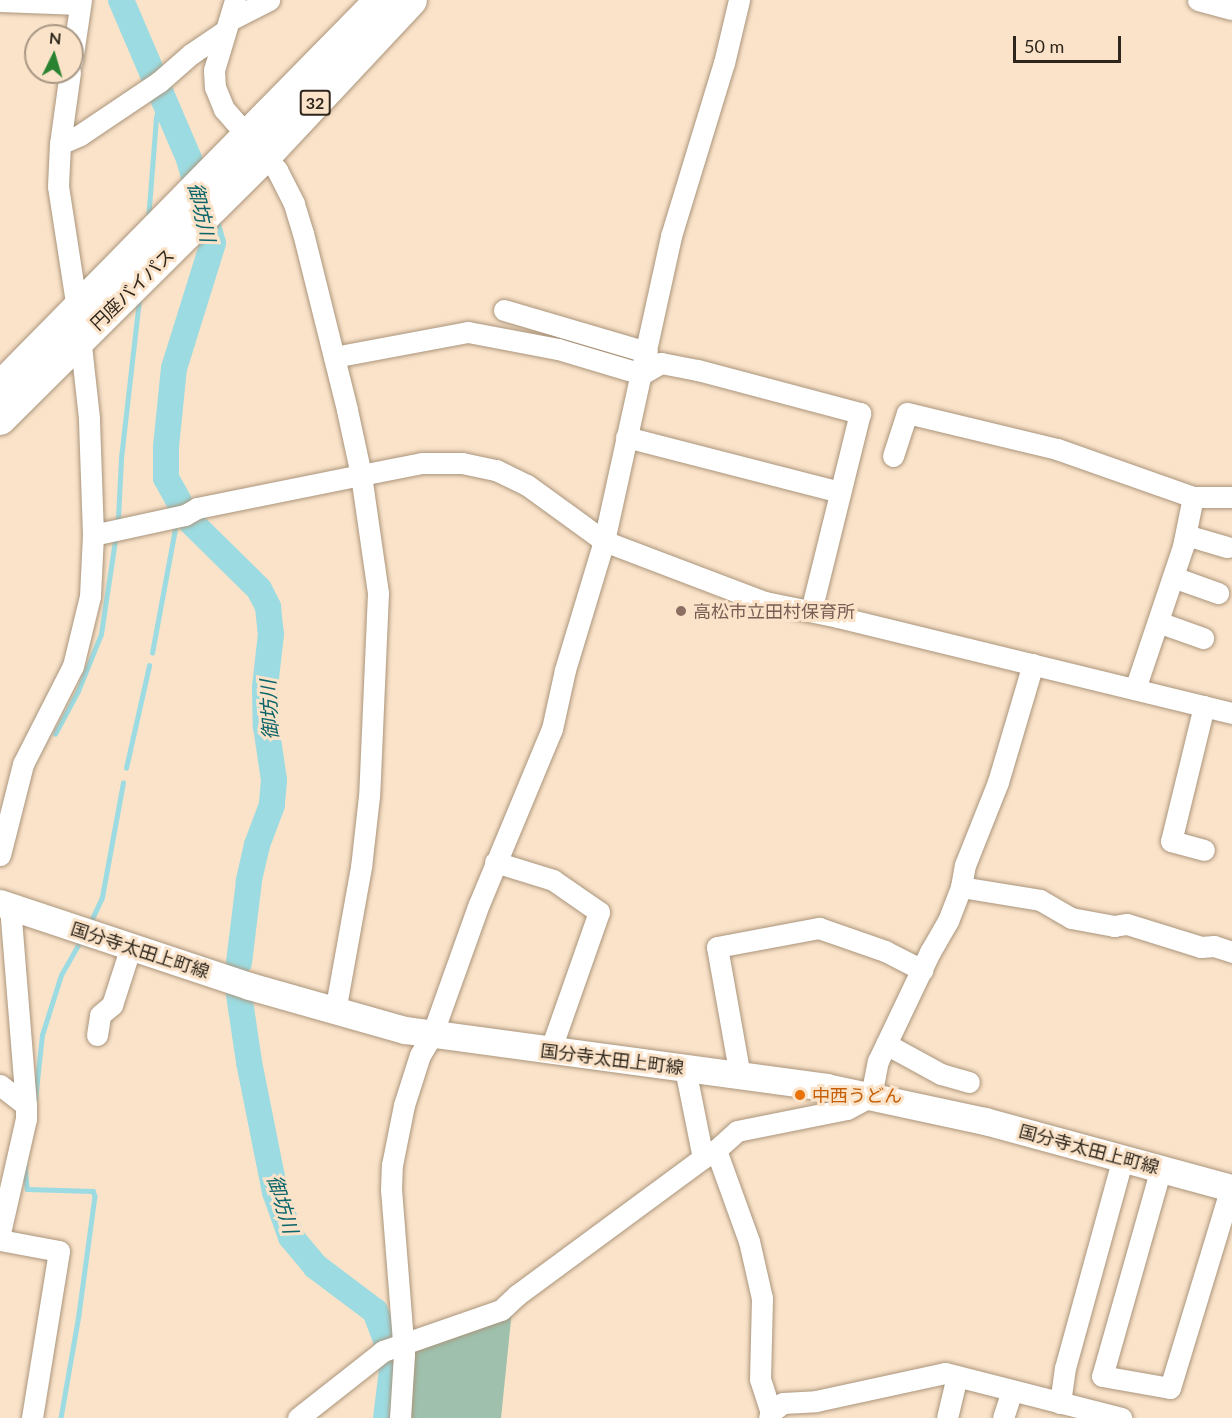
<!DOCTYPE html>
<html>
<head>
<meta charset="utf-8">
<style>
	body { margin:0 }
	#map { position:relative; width:1232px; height:1418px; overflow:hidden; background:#fae3c9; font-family:Lato,"Noto Sans JP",sans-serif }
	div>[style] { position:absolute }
	.green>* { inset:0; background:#9ec0ad }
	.stream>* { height:4.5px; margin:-2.25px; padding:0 2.25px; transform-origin:2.25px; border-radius:2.25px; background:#9cdbe1 }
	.river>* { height:26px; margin:-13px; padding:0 13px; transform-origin:13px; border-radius:13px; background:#9cdbe1 }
	.roads { filter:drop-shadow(0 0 2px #aa957c) drop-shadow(0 0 2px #aa957c) }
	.minor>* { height:21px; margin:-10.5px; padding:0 10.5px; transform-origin:10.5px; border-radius:10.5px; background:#fff }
	.major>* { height:27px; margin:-13.5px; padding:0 13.5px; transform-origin:13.5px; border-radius:13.5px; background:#fff }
	.highway>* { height:32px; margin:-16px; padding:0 16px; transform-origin:16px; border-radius:16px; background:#fff }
	.dots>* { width:16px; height:16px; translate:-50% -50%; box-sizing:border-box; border:3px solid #fae3c9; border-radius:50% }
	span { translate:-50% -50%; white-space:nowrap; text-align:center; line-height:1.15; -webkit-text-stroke:6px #fae3c9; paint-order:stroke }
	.shield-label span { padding:2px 4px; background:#fae3c9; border:2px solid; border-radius:4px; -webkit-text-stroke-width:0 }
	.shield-label { font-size:16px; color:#2e261c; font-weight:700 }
	.street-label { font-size:18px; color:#2e261c }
	.education-label { font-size:18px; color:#785e54 }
	.left { translate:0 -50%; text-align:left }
	.food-label { font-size:18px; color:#c56008 }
	.water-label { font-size:20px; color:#0a646a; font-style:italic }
	.north { position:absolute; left:24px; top:24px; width:60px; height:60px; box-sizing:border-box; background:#fae3c9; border:2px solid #a89784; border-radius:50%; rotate:5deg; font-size:16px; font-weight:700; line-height:24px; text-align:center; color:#2e261c }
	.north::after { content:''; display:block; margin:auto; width:21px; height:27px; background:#288231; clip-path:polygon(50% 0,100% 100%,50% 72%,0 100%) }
	.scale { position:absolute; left:1013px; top:36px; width:108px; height:27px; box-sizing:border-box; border:3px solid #2e261c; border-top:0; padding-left:8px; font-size:18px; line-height:21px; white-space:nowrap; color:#2e261c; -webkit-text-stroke:4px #fae3c9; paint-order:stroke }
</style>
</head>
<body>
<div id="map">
	<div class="green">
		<i style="clip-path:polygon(512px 1310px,501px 1418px,404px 1418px,407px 1353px)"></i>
	</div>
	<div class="stream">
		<i style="left:148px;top:220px;width:102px;rotate:-85.5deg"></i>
		<i style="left:156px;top:118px;width:25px;rotate:-78deg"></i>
		<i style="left:118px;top:518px;width:60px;rotate:-87.1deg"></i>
		<i style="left:121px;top:458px;width:159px;rotate:-83.5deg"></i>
		<i style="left:152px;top:653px;width:132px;rotate:-79.5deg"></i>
		<i style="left:55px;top:734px;width:49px;rotate:-61.9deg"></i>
		<i style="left:78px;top:691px;width:61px;rotate:-68deg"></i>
		<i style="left:101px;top:634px;width:95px;rotate:-81.5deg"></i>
		<i style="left:126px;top:768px;width:105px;rotate:-77.3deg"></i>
		<i style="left:91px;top:921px;width:26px;rotate:-65deg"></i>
		<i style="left:102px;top:897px;width:116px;rotate:-79.6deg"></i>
		<i style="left:35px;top:1100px;width:65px;rotate:-83.9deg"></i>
		<i style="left:42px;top:1035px;width:63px;rotate:-72.4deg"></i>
		<i style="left:61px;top:975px;width:40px;rotate:-60.3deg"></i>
		<i style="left:25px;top:1164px;width:25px;rotate:85deg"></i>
		<i style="left:27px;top:1189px;width:66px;rotate:1.7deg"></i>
		<i style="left:93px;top:1191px;width:5px;rotate:68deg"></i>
		<i style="left:95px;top:1196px;width:120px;rotate:97.7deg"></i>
		<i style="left:79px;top:1315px;width:105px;rotate:99.9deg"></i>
	</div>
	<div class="river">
		<i style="left:121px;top:0;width:173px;rotate:66.8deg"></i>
		<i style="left:189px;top:159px;width:87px;rotate:74.1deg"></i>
		<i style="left:213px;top:243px;width:131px;rotate:107.3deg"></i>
		<i style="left:174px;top:368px;width:79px;rotate:95.8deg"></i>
		<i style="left:166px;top:447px;width:31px;rotate:90deg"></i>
		<i style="left:166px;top:478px;width:26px;rotate:61deg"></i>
		<i style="left:191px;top:522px;width:95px;rotate:44.6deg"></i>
		<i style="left:259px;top:589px;width:20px;rotate:63deg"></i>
		<i style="left:268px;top:607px;width:27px;rotate:84deg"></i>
		<i style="left:271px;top:634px;width:53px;rotate:96.5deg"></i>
		<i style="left:265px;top:687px;width:39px;rotate:89deg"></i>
		<i style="left:266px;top:726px;width:55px;rotate:81.6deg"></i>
		<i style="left:274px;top:780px;width:25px;rotate:95deg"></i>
		<i style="left:272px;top:805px;width:43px;rotate:110.6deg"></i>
		<i style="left:257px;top:845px;width:37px;rotate:103deg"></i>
		<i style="left:249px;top:881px;width:82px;rotate:97deg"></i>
		<i style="left:238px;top:988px;width:75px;rotate:81.5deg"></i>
		<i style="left:249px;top:1062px;width:133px;rotate:78.7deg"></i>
		<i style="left:275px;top:1192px;width:48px;rotate:70.4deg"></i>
		<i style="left:291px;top:1237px;width:38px;rotate:50deg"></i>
		<i style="left:315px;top:1266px;width:75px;rotate:36.9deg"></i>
		<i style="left:375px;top:1311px;width:30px;rotate:69deg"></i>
		<i style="left:386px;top:1339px;width:32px;rotate:79deg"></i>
		<i style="left:392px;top:1370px;width:48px;rotate:97.1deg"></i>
	</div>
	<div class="roads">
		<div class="minor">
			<i style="left:235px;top:0;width:73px;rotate:106.7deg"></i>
			<i style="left:214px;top:70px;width:17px;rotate:87deg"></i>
			<i style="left:215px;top:87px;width:24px;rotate:68deg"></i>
			<i style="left:224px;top:109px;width:81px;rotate:49deg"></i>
			<i style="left:277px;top:170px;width:38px;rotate:63deg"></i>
			<i style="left:294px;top:204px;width:30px;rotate:73deg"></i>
			<i style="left:303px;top:233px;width:182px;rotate:76deg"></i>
			<i style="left:347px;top:410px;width:66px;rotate:77.8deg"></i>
			<i style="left:361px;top:475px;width:119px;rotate:81.8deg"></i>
			<i style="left:378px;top:593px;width:203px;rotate:92.5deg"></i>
			<i style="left:369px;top:796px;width:71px;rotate:96.4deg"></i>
			<i style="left:361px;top:867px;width:147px;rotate:100.2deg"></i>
			<i style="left:1198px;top:0;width:35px;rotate:15deg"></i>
			<i style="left:0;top:1px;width:80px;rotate:2.1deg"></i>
			<i style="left:230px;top:20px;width:44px;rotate:-27.1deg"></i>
			<i style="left:72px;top:61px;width:62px;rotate:-81.6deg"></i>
			<i style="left:60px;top:144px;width:22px;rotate:-24deg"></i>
			<i style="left:80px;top:135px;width:95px;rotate:-33.9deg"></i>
			<i style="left:159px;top:82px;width:43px;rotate:-41.2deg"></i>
			<i style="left:191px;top:54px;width:41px;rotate:-34.1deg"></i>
			<i style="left:504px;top:310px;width:149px;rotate:16.4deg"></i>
			<i style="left:334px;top:357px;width:136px;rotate:-10.6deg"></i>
			<i style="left:468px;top:332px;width:92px;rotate:10.7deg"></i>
			<i style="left:558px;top:349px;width:88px;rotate:16.6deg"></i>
			<i style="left:642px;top:374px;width:22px;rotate:-30deg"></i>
			<i style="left:661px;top:363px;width:38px;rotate:11deg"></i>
			<i style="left:698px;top:370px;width:168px;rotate:14.9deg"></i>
			<i style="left:860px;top:413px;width:204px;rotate:103.9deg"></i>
			<i style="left:626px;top:437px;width:221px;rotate:14.4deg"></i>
			<i style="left:893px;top:456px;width:45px;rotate:-72deg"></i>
			<i style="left:907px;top:413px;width:154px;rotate:13.5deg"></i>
			<i style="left:1057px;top:449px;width:144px;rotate:19.4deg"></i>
			<i style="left:1193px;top:497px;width:39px"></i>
			<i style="left:93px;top:535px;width:94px;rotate:-12.3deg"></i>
			<i style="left:185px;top:515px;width:14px;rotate:-30deg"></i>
			<i style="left:197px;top:508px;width:167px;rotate:-11.4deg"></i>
			<i style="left:361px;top:475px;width:62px;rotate:-11.1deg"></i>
			<i style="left:422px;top:463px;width:40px"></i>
			<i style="left:462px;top:463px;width:35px;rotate:12deg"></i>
			<i style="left:496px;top:470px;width:34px;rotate:26deg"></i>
			<i style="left:527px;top:485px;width:95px;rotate:36deg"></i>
			<i style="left:604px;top:541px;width:172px;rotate:20.8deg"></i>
			<i style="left:765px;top:602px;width:75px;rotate:11.6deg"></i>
			<i style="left:838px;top:617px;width:406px;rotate:13.7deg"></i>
			<i style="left:1186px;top:535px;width:43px;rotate:16.3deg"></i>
			<i style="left:1173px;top:577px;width:48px;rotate:19.6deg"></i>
			<i style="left:1158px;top:622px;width:48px;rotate:19.6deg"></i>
			<i style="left:1135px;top:689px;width:151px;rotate:-71.4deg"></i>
			<i style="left:1183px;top:546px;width:50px;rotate:-78.5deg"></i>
			<i style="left:1204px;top:706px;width:139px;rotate:103.7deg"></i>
			<i style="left:1171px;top:841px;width:34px;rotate:15deg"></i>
			<i style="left:0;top:855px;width:94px;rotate:-75.8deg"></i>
			<i style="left:23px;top:764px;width:110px;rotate:-63deg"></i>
			<i style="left:73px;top:666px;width:72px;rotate:-76.3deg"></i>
			<i style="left:90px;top:596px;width:61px;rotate:-87.2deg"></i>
			<i style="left:93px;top:535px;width:117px;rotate:-92deg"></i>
			<i style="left:89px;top:418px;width:110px;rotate:-96.3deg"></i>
			<i style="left:77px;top:309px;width:124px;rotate:-98.8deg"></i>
			<i style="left:58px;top:186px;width:42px;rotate:-87.3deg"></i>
			<i style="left:60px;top:144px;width:73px;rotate:-82.1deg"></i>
			<i style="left:495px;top:862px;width:61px;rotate:17.2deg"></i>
			<i style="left:553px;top:880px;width:56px;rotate:34.8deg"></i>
			<i style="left:599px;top:912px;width:147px;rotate:109.4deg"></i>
			<i style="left:961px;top:887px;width:80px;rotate:9.3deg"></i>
			<i style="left:1040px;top:900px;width:36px;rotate:30deg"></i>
			<i style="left:1071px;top:918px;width:44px;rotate:10.5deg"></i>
			<i style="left:1114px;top:926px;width:13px;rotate:-9deg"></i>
			<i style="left:1127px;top:924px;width:77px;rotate:17.3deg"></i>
			<i style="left:1201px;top:947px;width:13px;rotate:-4deg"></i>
			<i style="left:1214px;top:946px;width:19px;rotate:18deg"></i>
			<i style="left:97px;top:1035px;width:20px;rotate:-81deg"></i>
			<i style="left:100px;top:1015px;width:16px;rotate:-40deg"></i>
			<i style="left:112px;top:1005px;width:62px;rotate:-72.1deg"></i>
			<i style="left:886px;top:1044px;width:63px;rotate:28.6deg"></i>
			<i style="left:941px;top:1074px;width:29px;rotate:16deg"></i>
			<i style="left:740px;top:1076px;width:131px;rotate:-100.1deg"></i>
			<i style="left:717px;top:947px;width:104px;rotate:-10.6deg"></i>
			<i style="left:819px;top:928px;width:70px;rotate:19.2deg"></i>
			<i style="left:885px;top:951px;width:42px;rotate:27.2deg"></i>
			<i style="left:0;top:1085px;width:33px;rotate:38deg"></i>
			<i style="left:716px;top:1150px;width:28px;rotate:-42deg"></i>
			<i style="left:737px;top:1131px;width:112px;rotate:-11.3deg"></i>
			<i style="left:847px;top:1109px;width:27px;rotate:-28deg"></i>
			<i style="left:871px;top:1096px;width:36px;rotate:-79deg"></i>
			<i style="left:878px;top:1061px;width:121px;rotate:-64.5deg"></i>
			<i style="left:930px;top:952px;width:36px;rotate:-60deg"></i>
			<i style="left:948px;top:921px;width:36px;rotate:-69deg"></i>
			<i style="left:961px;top:887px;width:22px;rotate:-80deg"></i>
			<i style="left:965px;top:865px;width:89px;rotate:-68.3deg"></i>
			<i style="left:998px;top:782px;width:123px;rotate:-73.5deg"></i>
			<i style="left:705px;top:1156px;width:13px;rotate:-29deg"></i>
			<i style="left:716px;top:1150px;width:97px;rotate:70.1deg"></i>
			<i style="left:749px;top:1241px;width:58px;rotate:77.2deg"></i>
			<i style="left:762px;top:1298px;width:81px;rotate:91.4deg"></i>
			<i style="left:760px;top:1379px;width:35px;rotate:72deg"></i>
			<i style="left:1161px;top:1168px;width:216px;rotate:105.8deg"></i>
			<i style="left:1102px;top:1376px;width:69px;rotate:10deg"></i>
			<i style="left:1170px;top:1388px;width:210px;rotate:-73.1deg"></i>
			<i style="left:0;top:1233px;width:117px;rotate:-77.2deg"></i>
			<i style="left:26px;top:1119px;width:14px;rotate:-90deg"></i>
			<i style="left:26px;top:1105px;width:200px;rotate:-94.6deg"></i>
			<i style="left:0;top:1240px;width:60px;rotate:10.6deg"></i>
			<i style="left:59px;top:1251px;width:169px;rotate:99.2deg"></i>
			<i style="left:1060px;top:1403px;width:35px;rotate:-82deg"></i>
			<i style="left:1065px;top:1368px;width:218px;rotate:-74.6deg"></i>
			<i style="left:298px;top:1418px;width:108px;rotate:-38.2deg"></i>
			<i style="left:383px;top:1351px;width:125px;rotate:-19.2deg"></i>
			<i style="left:501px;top:1310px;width:22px;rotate:-43deg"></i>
			<i style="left:517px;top:1295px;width:231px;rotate:-36.4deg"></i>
			<i style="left:703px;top:1158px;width:91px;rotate:-101.4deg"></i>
			<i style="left:400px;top:1418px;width:64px;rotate:-86.4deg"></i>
			<i style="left:404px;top:1354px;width:165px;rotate:-94.5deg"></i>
			<i style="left:391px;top:1190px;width:25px;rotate:-88deg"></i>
			<i style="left:392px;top:1165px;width:61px;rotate:-78.7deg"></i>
			<i style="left:404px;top:1105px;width:52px;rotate:-72.3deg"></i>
			<i style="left:420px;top:1055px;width:23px;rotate:-59deg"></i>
			<i style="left:432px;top:1035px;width:139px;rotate:-70.3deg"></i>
			<i style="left:479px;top:904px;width:190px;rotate:-67.4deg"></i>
			<i style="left:552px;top:729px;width:60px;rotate:-77.6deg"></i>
			<i style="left:565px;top:670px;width:135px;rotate:-73.2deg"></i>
			<i style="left:604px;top:541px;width:312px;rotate:-77.6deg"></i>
			<i style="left:671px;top:236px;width:181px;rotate:-73deg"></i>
			<i style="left:724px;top:63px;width:65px;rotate:-76.6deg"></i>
			<i style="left:769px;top:1418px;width:6px;rotate:-72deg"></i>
			<i style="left:771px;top:1412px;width:15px;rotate:-37deg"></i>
			<i style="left:783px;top:1403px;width:33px;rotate:-3deg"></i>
			<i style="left:816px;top:1401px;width:132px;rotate:-12.2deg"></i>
			<i style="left:945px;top:1373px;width:182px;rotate:14.3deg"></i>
			<i style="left:947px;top:1418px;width:43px;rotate:-76.6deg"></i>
			<i style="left:1003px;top:1418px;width:29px;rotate:-72deg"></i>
		</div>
		<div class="major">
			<i style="left:0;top:903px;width:262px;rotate:18.4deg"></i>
			<i style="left:249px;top:986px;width:162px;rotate:15.8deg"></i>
			<i style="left:405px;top:1030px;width:425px;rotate:7.7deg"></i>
			<i style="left:826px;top:1087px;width:163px;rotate:12.1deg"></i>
			<i style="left:985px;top:1121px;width:256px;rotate:15.2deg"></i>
		</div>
		<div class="highway">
			<i style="left:0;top:388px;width:544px;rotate:-45.52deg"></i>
			<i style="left:0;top:419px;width:375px;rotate:-44.8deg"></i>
			<i style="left:266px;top:155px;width:212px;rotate:-46.9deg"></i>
		</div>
	</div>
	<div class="dots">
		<i style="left:681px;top:611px;background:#8d6e63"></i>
		<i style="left:800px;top:1095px;background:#e8710a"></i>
	</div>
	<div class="shield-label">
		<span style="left:315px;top:103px">32</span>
	</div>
	<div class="street-label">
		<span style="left:132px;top:289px;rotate:-44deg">円座バイパス</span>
		<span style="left:140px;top:950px;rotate:18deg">国分寺太田上町線</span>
		<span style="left:612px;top:1059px;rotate:7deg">国分寺太田上町線</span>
		<span style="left:1089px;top:1149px;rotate:15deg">国分寺太田上町線</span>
	</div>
	<div class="education-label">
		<span class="left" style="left:693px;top:611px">高松市立田村保育所</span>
	</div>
	<div class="food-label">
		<span class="left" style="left:812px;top:1095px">中西うどん</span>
	</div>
	<div class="water-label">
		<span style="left:202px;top:212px;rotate:77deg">御坊川</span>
		<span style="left:269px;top:710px;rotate:-93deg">御坊川</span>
		<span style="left:283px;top:1204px;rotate:73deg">御坊川</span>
	</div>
	<div class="north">N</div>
	<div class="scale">50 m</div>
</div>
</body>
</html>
